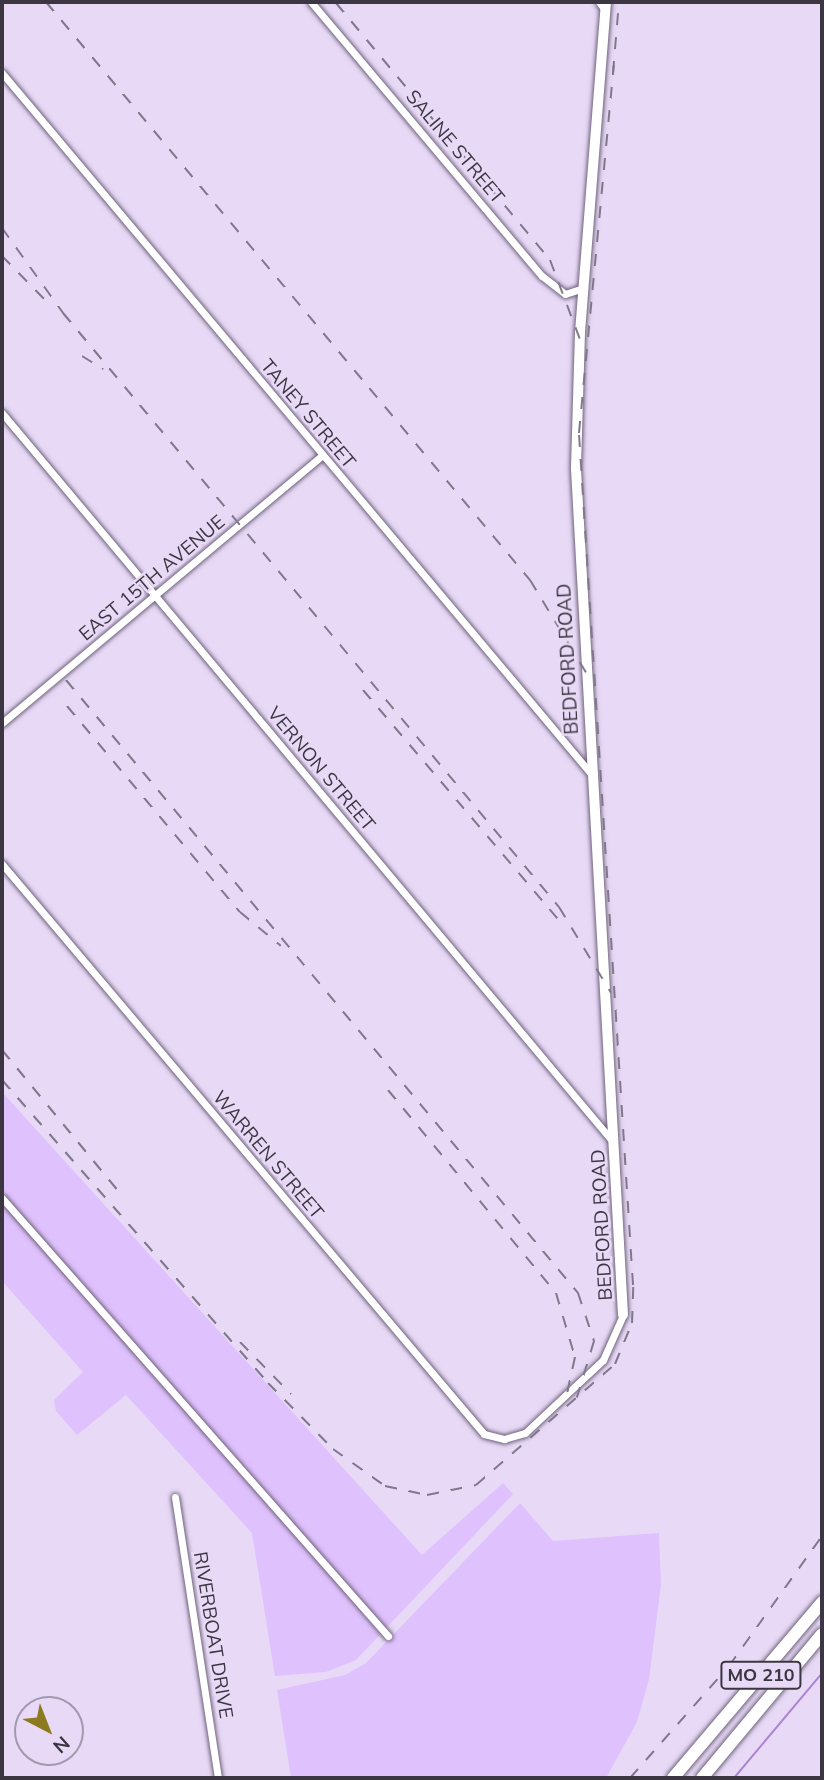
<!DOCTYPE html>
<html>
<head>
<meta charset="utf-8">
<style>
	body { margin:0 }
	#map { position:relative; width:824px; height:1780px; overflow:hidden; background:#e8daf7; font-family:Mulish,sans-serif }
	div>[style] { position:absolute }
	.green>* { inset:0; background:#dfc1fe }
	.stream>* { height:2px; margin:-1px; padding:0 1px; transform-origin:1px; border-radius:1px; background:#ab85d0 }
	.roads { filter:drop-shadow(0 0 2px #6f627b) drop-shadow(0 0 2px #6f627b) }
	.street>* { height:7px; margin:-3.5px; padding:0 3.5px; transform-origin:3.5px; border-radius:3.5px; background:#fff }
	.secondary>* { height:10px; margin:-5px; padding:0 5px; transform-origin:5px; border-radius:5px; background:#fff }
	.highway>* { height:12px; margin:-6px; padding:0 6px; transform-origin:6px; border-radius:6px; background:#fff }
	.rail>* { height:2px; margin-top:-1px; transform-origin:0; background:repeating-linear-gradient(90deg,#80788a 0 12px,transparent 0 24px) }
	span { translate:-50% -50%; white-space:nowrap; text-align:center; line-height:1.15; -webkit-text-stroke:5px #e8daf7; paint-order:stroke }
	.shield-label span { padding:2px 5px; background:#e8daf7; border:2px solid; border-radius:5px; -webkit-text-stroke-width:0 }
	.shield-label { font-size:18px; color:#3b3641; font-weight:700 }
	.street-label { font-size:19px; color:#3b3641 }
	.frame { position:absolute; inset:0; border:4px solid #3b3641; pointer-events:none }
	.north { position:absolute; left:14px; top:1696px; width:70px; height:70px; box-sizing:border-box; background:#e8daf7; border:2px solid #a398ae; border-radius:50%; rotate:138deg; font-size:19px; font-weight:700; line-height:28px; text-align:center; color:#3b3641 }
	.north::after { content:''; display:block; margin:auto; width:24px; height:32px; background:#8c7a1f; clip-path:polygon(50% 0,100% 100%,50% 72%,0 100%) }
</style>
</head>
<body>
<div id="map">
	<div class="green">
		<i style="clip-path:polygon(2px 1092px,422px 1555px,503px 1483px,513px 1494px,356px 1660px,326px 1672px,275px 1676px,252px 1533px,126px 1395px,77px 1435px,56px 1411px,54px 1400px,83px 1372px,2px 1281px)"></i>
		<i style="clip-path:polygon(520px 1503px,553px 1541px,659px 1533px,661px 1585px,649px 1679px,637px 1722px,606px 1778px,291px 1778px,277px 1690px,345px 1675px,366px 1663px)"></i>
	</div>
	<div class="stream">
		<i style="left:734px;top:1778px;width:137px;rotate:-50deg"></i>
	</div>
	<div class="roads">
		<div class="street">
			<i style="left:311px;top:2px;width:358px;rotate:49.9deg"></i>
			<i style="left:542px;top:276px;width:29px;rotate:38deg"></i>
			<i style="left:565px;top:294px;width:19px;rotate:-18deg"></i>
			<i style="left:599px;top:2px;width:10px;rotate:53deg"></i>
			<i style="left:2px;top:73px;width:917px;rotate:49.95deg"></i>
			<i style="left:2px;top:413px;width:951px;rotate:50.03deg"></i>
			<i style="left:2px;top:723px;width:417px;rotate:-39.9deg"></i>
			<i style="left:2px;top:864px;width:746px;rotate:49.78deg"></i>
			<i style="left:484px;top:1434px;width:21px;rotate:14deg"></i>
			<i style="left:504px;top:1439px;width:22px;rotate:-16deg"></i>
			<i style="left:525px;top:1433px;width:107px;rotate:-43.1deg"></i>
			<i style="left:603px;top:1360px;width:49px;rotate:-66deg"></i>
			<i style="left:2px;top:1198px;width:584px;rotate:48.61deg"></i>
			<i style="left:175px;top:1497px;width:284px;rotate:81.3deg"></i>
		</div>
		<div class="secondary">
			<i style="left:606px;top:2px;width:331px;rotate:94.5deg"></i>
			<i style="left:580px;top:332px;width:137px;rotate:91.7deg"></i>
			<i style="left:576px;top:469px;width:847px;rotate:86.82deg"></i>
		</div>
		<div class="highway">
			<i style="left:673px;top:1778px;width:231px;rotate:-49.7deg"></i>
			<i style="left:702px;top:1778px;width:187px;rotate:-50.2deg"></i>
		</div>
	</div>
	<div class="rail">
		<i style="left:46px;top:2px;width:754px;rotate:50.06deg"></i>
		<i style="left:530px;top:580px;width:116px;rotate:58.8deg"></i>
		<i style="left:336px;top:3px;width:334px;rotate:50.2deg"></i>
		<i style="left:550px;top:260px;width:88px;rotate:69.3deg"></i>
		<i style="left:613px;top:73px;width:71px;rotate:-85.2deg"></i>
		<i style="left:2px;top:228px;width:105px;rotate:54.3deg"></i>
		<i style="left:63px;top:313px;width:774px;rotate:50.14deg"></i>
		<i style="left:559px;top:907px;width:100px;rotate:58.8deg"></i>
		<i style="left:2px;top:256px;width:69px;rotate:45.6deg"></i>
		<i style="left:82px;top:356px;width:25px;rotate:32deg"></i>
		<i style="left:66px;top:680px;width:799px;rotate:50.13deg"></i>
		<i style="left:578px;top:1293px;width:51px;rotate:71.6deg"></i>
		<i style="left:594px;top:1341px;width:59px;rotate:106.9deg"></i>
		<i style="left:363px;top:690px;width:311px;rotate:49.6deg"></i>
		<i style="left:67px;top:706px;width:269px;rotate:50deg"></i>
		<i style="left:240px;top:912px;width:53px;rotate:39.7deg"></i>
		<i style="left:2px;top:1050px;width:185px;rotate:50.5deg"></i>
		<i style="left:2px;top:1080px;width:403px;rotate:48.7deg"></i>
		<i style="left:268px;top:1383px;width:93px;rotate:45.4deg"></i>
		<i style="left:333px;top:1449px;width:64px;rotate:35.4deg"></i>
		<i style="left:385px;top:1486px;width:43px;rotate:12.1deg"></i>
		<i style="left:427px;top:1495px;width:50px;rotate:-11.5deg"></i>
		<i style="left:476px;top:1485px;width:184px;rotate:-41deg"></i>
		<i style="left:615px;top:1364px;width:44px;rotate:-67.5deg"></i>
		<i style="left:632px;top:1323px;width:38px;rotate:-88deg"></i>
		<i style="left:633px;top:1285px;width:854px;rotate:-93.63deg"></i>
		<i style="left:579px;top:433px;width:369px;rotate:-84.6deg"></i>
		<i style="left:388px;top:1090px;width:264px;rotate:50.4deg"></i>
		<i style="left:556px;top:1293px;width:67px;rotate:73.5deg"></i>
		<i style="left:575px;top:1357px;width:47px;rotate:102.3deg"></i>
		<i style="left:240px;top:1342px;width:73px;rotate:45.6deg"></i>
		<i style="left:630px;top:1778px;width:149px;rotate:-48.5deg"></i>
		<i style="left:729px;top:1666px;width:160px;rotate:-54.4deg"></i>
	</div>
	<div class="shield-label">
		<span style="left:761px;top:1675px">MO 210</span>
	</div>
	<div class="street-label">
		<span style="left:455px;top:147px;rotate:50deg">SALINE STREET</span>
		<span style="left:308px;top:414px;rotate:50deg">TANEY STREET</span>
		<span style="left:152px;top:578px;rotate:-40deg">EAST 15TH AVENUE</span>
		<span style="left:568px;top:659px;rotate:-93deg">BEDFORD ROAD</span>
		<span style="left:321px;top:769px;rotate:50deg">VERNON STREET</span>
		<span style="left:268px;top:1155px;rotate:50deg">WARREN STREET</span>
		<span style="left:602px;top:1225px;rotate:-93deg">BEDFORD ROAD</span>
		<span style="left:213px;top:1635px;rotate:81deg">RIVERBOAT DRIVE</span>
	</div>
	<div class="frame"></div>
	<div class="north">N</div>
</div>
</body>
</html>
